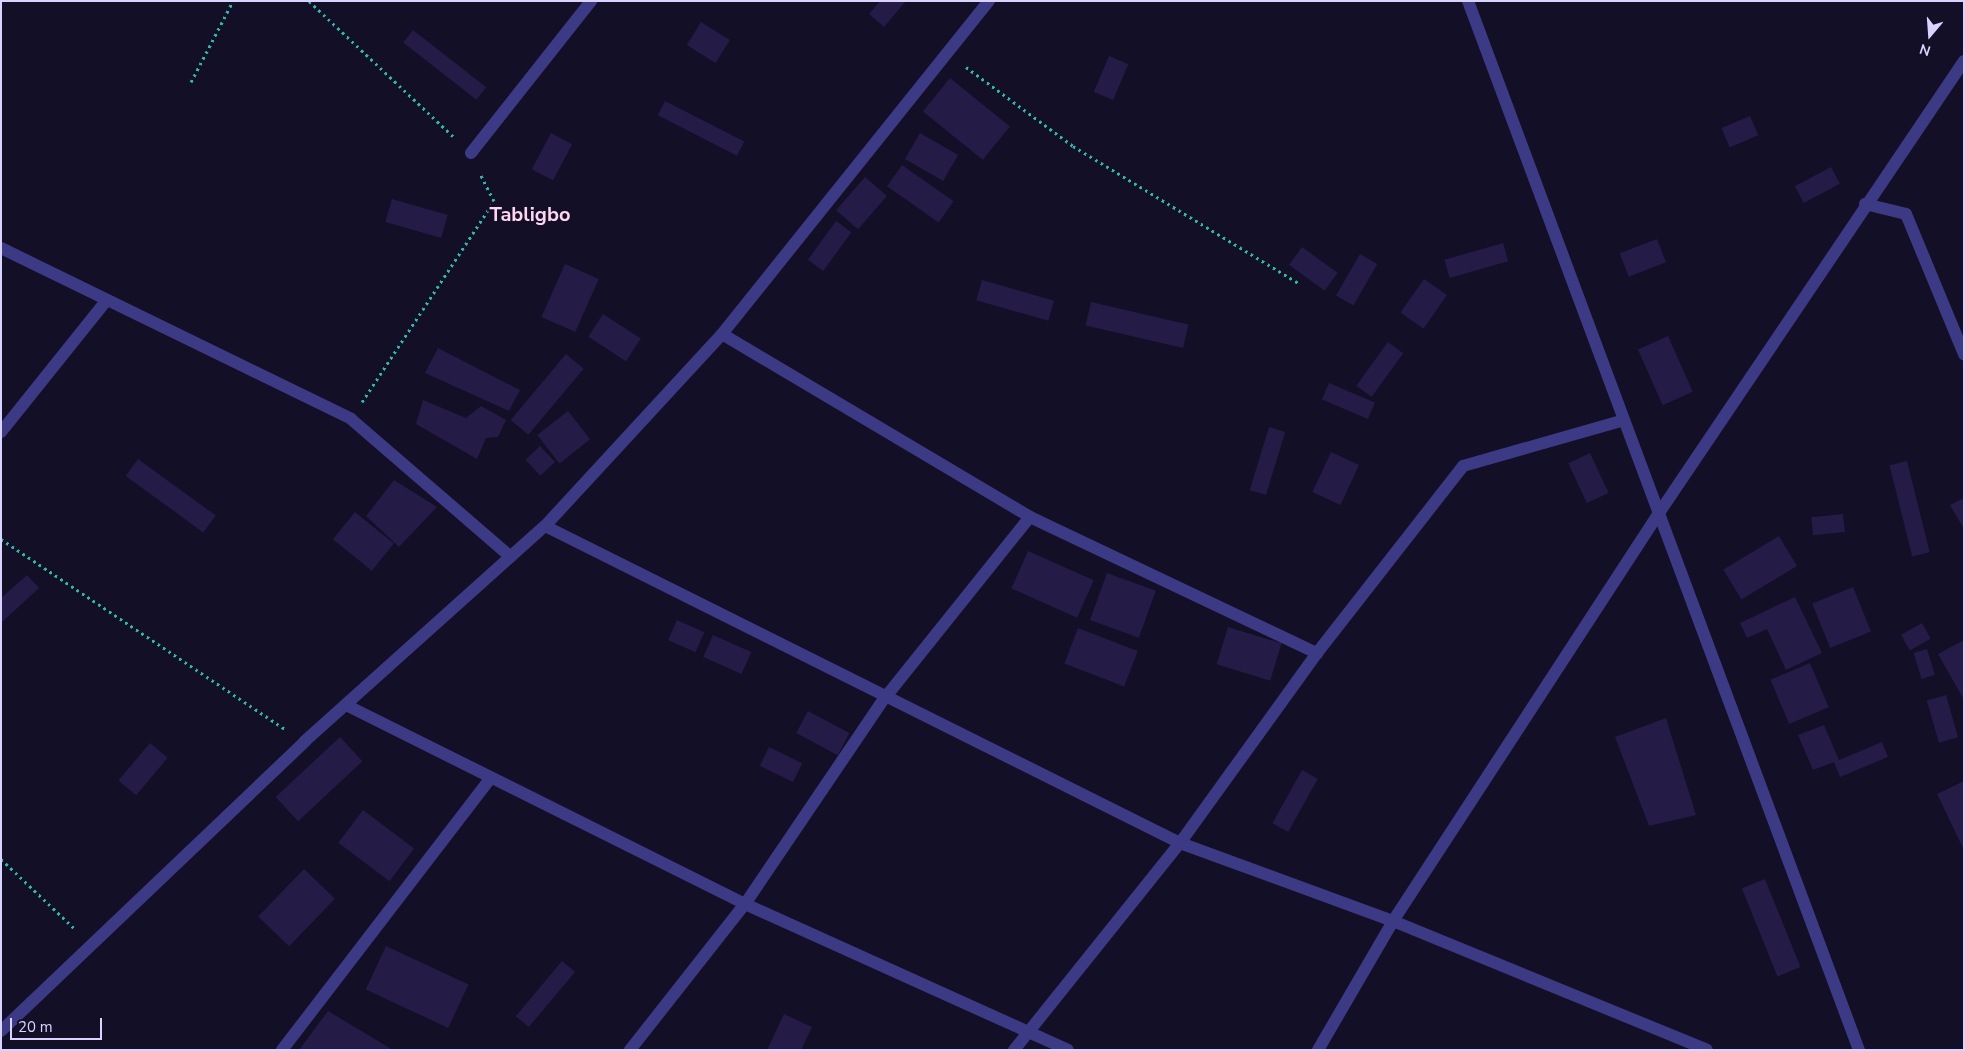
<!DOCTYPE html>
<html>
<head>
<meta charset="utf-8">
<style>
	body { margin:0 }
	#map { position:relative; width:1965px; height:1051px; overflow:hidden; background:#130f26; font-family:"Nunito Sans",sans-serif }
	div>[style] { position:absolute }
	.building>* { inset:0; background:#241b47; transform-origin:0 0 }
	.path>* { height:3px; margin-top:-1.5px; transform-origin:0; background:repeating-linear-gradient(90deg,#2fb8b0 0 2.5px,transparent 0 6.5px) }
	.minor>* { height:12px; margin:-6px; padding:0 6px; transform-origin:6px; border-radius:6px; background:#3d3a85 }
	span { translate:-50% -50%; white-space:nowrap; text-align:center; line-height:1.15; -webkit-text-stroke:5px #130f26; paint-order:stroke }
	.district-label { font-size:20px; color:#ffd6f0; font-weight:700 }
	.frame { position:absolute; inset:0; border:2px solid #d9d4ff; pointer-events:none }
	.north { position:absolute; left:1905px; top:10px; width:50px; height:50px; -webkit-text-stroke:4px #130f26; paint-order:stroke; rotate:198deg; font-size:14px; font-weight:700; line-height:20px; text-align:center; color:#d9d4ff }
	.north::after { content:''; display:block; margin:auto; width:18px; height:22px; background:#d9d4ff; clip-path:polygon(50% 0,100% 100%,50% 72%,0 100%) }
	.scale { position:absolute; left:10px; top:1018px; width:92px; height:22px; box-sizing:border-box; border:2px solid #d9d4ff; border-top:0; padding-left:6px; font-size:15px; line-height:18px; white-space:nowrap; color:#d9d4ff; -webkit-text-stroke:4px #130f26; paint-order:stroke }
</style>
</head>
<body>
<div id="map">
	<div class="building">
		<i style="clip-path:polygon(880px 1px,906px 1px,884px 27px,869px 14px)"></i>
		<i style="left:701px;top:22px;width:34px;height:27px;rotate:32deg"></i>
		<i style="left:413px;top:30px;width:93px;height:16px;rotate:38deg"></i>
		<i style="left:1109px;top:56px;width:21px;height:39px;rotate:23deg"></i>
		<i style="left:950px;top:78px;width:77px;height:43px;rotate:39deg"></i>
		<i style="left:665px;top:101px;width:89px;height:16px;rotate:27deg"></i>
		<i style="left:1750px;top:116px;width:21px;height:31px;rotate:67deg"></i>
		<i style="left:551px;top:133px;width:24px;height:41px;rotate:28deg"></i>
		<i style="left:920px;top:133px;width:44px;height:30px;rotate:30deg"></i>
		<i style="left:902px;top:165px;width:63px;height:26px;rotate:35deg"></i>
		<i style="left:1831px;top:167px;width:19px;height:41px;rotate:62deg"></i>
		<i style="left:865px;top:177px;width:29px;height:44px;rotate:41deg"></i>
		<i style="left:392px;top:199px;width:58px;height:24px;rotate:16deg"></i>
		<i style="left:836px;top:221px;width:19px;height:48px;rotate:36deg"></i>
		<i style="left:1657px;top:239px;width:25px;height:40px;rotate:69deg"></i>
		<i style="left:1503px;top:243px;width:19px;height:61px;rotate:74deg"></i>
		<i style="left:1302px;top:247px;width:44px;height:22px;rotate:36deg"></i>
		<i style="left:1360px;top:254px;width:20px;height:48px;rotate:30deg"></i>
		<i style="left:565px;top:264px;width:37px;height:58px;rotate:24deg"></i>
		<i style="left:1424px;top:279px;width:28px;height:41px;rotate:35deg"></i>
		<i style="left:982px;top:280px;width:75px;height:21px;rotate:16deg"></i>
		<i style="left:1091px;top:302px;width:100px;height:24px;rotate:13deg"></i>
		<i style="left:603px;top:314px;width:45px;height:27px;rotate:33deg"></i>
		<i style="left:1668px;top:336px;width:61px;height:33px;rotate:66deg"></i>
		<i style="left:1388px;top:342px;width:19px;height:54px;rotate:36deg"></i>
		<i style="clip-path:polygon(438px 348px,520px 390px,509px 411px,425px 373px)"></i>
		<i style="left:566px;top:354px;width:23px;height:86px;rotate:40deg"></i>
		<i style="left:1329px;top:383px;width:50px;height:18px;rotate:23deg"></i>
		<i style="clip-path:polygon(423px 400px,466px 418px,481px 406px,506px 420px,498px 437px,486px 438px,477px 459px,416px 424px)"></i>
		<i style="left:568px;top:411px;width:36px;height:39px;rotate:52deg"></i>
		<i style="left:1269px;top:427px;width:17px;height:66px;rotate:17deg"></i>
		<i style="left:540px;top:446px;width:22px;height:20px;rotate:47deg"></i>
		<i style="left:1331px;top:452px;width:31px;height:44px;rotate:25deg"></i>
		<i style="left:1590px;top:453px;width:44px;height:24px;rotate:65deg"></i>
		<i style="left:138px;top:459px;width:96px;height:21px;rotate:36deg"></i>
		<i style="left:1907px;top:461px;width:94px;height:18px;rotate:76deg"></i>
		<i style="clip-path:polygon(394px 480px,437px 507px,399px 547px,366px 516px)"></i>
		<i style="clip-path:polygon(1964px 498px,1964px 529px,1950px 505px)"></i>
		<i style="left:355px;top:512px;width:50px;height:35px;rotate:39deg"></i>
		<i style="left:1843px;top:514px;width:18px;height:32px;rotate:84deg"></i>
		<i style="left:1779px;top:536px;width:35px;height:65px;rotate:59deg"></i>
		<i style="left:1028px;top:551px;width:72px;height:41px;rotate:24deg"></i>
		<i style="left:1107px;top:573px;width:52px;height:50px;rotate:20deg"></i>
		<i style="clip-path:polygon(27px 575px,39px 588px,1px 623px,1px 598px)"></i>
		<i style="left:1853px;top:587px;width:48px;height:44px;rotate:68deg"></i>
		<i style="clip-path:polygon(1795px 597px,1822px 653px,1786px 670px,1767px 629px,1747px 638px,1740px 623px)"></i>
		<i style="left:677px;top:620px;width:30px;height:22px;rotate:24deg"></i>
		<i style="left:1922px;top:623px;width:18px;height:24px;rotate:61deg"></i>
		<i style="left:1228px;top:627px;width:56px;height:39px;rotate:17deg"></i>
		<i style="left:1078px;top:628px;width:64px;height:38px;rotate:21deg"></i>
		<i style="left:713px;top:635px;width:42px;height:24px;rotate:24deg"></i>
		<i style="clip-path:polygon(1964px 640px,1964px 700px,1938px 654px)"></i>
		<i style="left:1927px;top:649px;width:27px;height:14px;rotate:73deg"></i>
		<i style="left:1810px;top:663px;width:48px;height:43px;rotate:67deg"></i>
		<i style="left:1946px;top:695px;width:44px;height:20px;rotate:74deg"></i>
		<i style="left:808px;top:711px;width:47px;height:25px;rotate:28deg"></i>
		<i style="clip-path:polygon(1666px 718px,1696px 815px,1649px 826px,1615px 737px)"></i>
		<i style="clip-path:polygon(1824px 725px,1839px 760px,1882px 742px,1888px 757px,1840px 777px,1834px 762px,1813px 770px,1798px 735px)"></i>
		<i style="left:340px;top:737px;width:33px;height:88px;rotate:47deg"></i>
		<i style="left:150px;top:743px;width:23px;height:49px;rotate:40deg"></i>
		<i style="left:769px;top:747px;width:37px;height:21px;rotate:26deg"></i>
		<i style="left:1302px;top:770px;width:18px;height:61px;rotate:29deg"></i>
		<i style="clip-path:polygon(1964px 781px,1964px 850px,1937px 794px)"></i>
		<i style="left:363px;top:810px;width:64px;height:41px;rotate:37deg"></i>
		<i style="left:304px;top:869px;width:43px;height:66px;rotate:44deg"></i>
		<i style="left:1765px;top:879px;width:95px;height:25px;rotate:68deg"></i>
		<i style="left:386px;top:946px;width:91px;height:48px;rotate:25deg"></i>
		<i style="left:562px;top:961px;width:17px;height:72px;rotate:40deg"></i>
		<i style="clip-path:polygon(328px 1011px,393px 1050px,299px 1050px)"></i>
		<i style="clip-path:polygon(784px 1014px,812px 1027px,801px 1050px,767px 1050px)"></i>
	</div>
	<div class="path">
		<i style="left:309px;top:1px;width:200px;rotate:43.2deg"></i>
		<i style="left:966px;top:67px;width:133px;rotate:36.4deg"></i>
		<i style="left:1073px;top:146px;width:263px;rotate:31.3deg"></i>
		<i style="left:191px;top:82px;width:91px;rotate:-62.6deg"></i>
		<i style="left:362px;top:402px;width:240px;rotate:-56.7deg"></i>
		<i style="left:494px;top:201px;width:31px;rotate:-117deg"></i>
		<i style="left:1px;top:539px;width:342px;rotate:33.8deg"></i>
		<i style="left:1px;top:859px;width:102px;rotate:43.4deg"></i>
	</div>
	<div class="minor">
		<i style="left:1468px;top:1px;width:1120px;rotate:69.56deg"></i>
		<i style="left:471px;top:153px;width:194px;rotate:-51.7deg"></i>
		<i style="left:1865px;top:204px;width:42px;rotate:13.7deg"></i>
		<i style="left:1906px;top:214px;width:152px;rotate:67.5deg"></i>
		<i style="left:1px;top:248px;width:390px;rotate:26deg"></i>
		<i style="left:351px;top:419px;width:211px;rotate:40.8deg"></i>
		<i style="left:722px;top:334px;width:358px;rotate:30.7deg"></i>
		<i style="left:1030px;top:517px;width:318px;rotate:25.4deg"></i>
		<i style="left:1px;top:432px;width:168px;rotate:-51.3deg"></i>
		<i style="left:545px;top:526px;width:710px;rotate:26.53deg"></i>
		<i style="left:1180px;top:843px;width:227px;rotate:20.1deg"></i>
		<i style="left:1393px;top:921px;width:339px;rotate:22.3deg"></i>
		<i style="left:346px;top:705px;width:446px;rotate:26.5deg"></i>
		<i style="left:745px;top:904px;width:354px;rotate:24.3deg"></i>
		<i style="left:1px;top:1031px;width:420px;rotate:-43.6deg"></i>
		<i style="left:305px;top:741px;width:322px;rotate:-41.9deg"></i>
		<i style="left:545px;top:526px;width:261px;rotate:-47.3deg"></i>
		<i style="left:722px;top:334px;width:427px;rotate:-51.3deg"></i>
		<i style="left:282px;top:1050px;width:343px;rotate:-52.5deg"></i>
		<i style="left:630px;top:1050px;width:186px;rotate:-51.8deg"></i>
		<i style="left:745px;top:904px;width:248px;rotate:-55.9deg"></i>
		<i style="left:884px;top:699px;width:233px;rotate:-51.3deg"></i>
		<i style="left:1014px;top:1050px;width:265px;rotate:-51.3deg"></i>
		<i style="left:1180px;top:843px;width:234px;rotate:-54.2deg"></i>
		<i style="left:1317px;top:653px;width:237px;rotate:-52deg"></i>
		<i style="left:1463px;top:466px;width:167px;rotate:-15.9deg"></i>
		<i style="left:1318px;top:1050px;width:149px;rotate:-59.8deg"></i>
		<i style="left:1393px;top:921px;width:487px;rotate:-56.9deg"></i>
		<i style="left:1659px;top:513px;width:545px;rotate:-55.99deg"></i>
	</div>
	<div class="district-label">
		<span style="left:530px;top:214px">Tabligbo</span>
	</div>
	<div class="frame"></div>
	<div class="north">N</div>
	<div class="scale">20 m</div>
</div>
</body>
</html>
